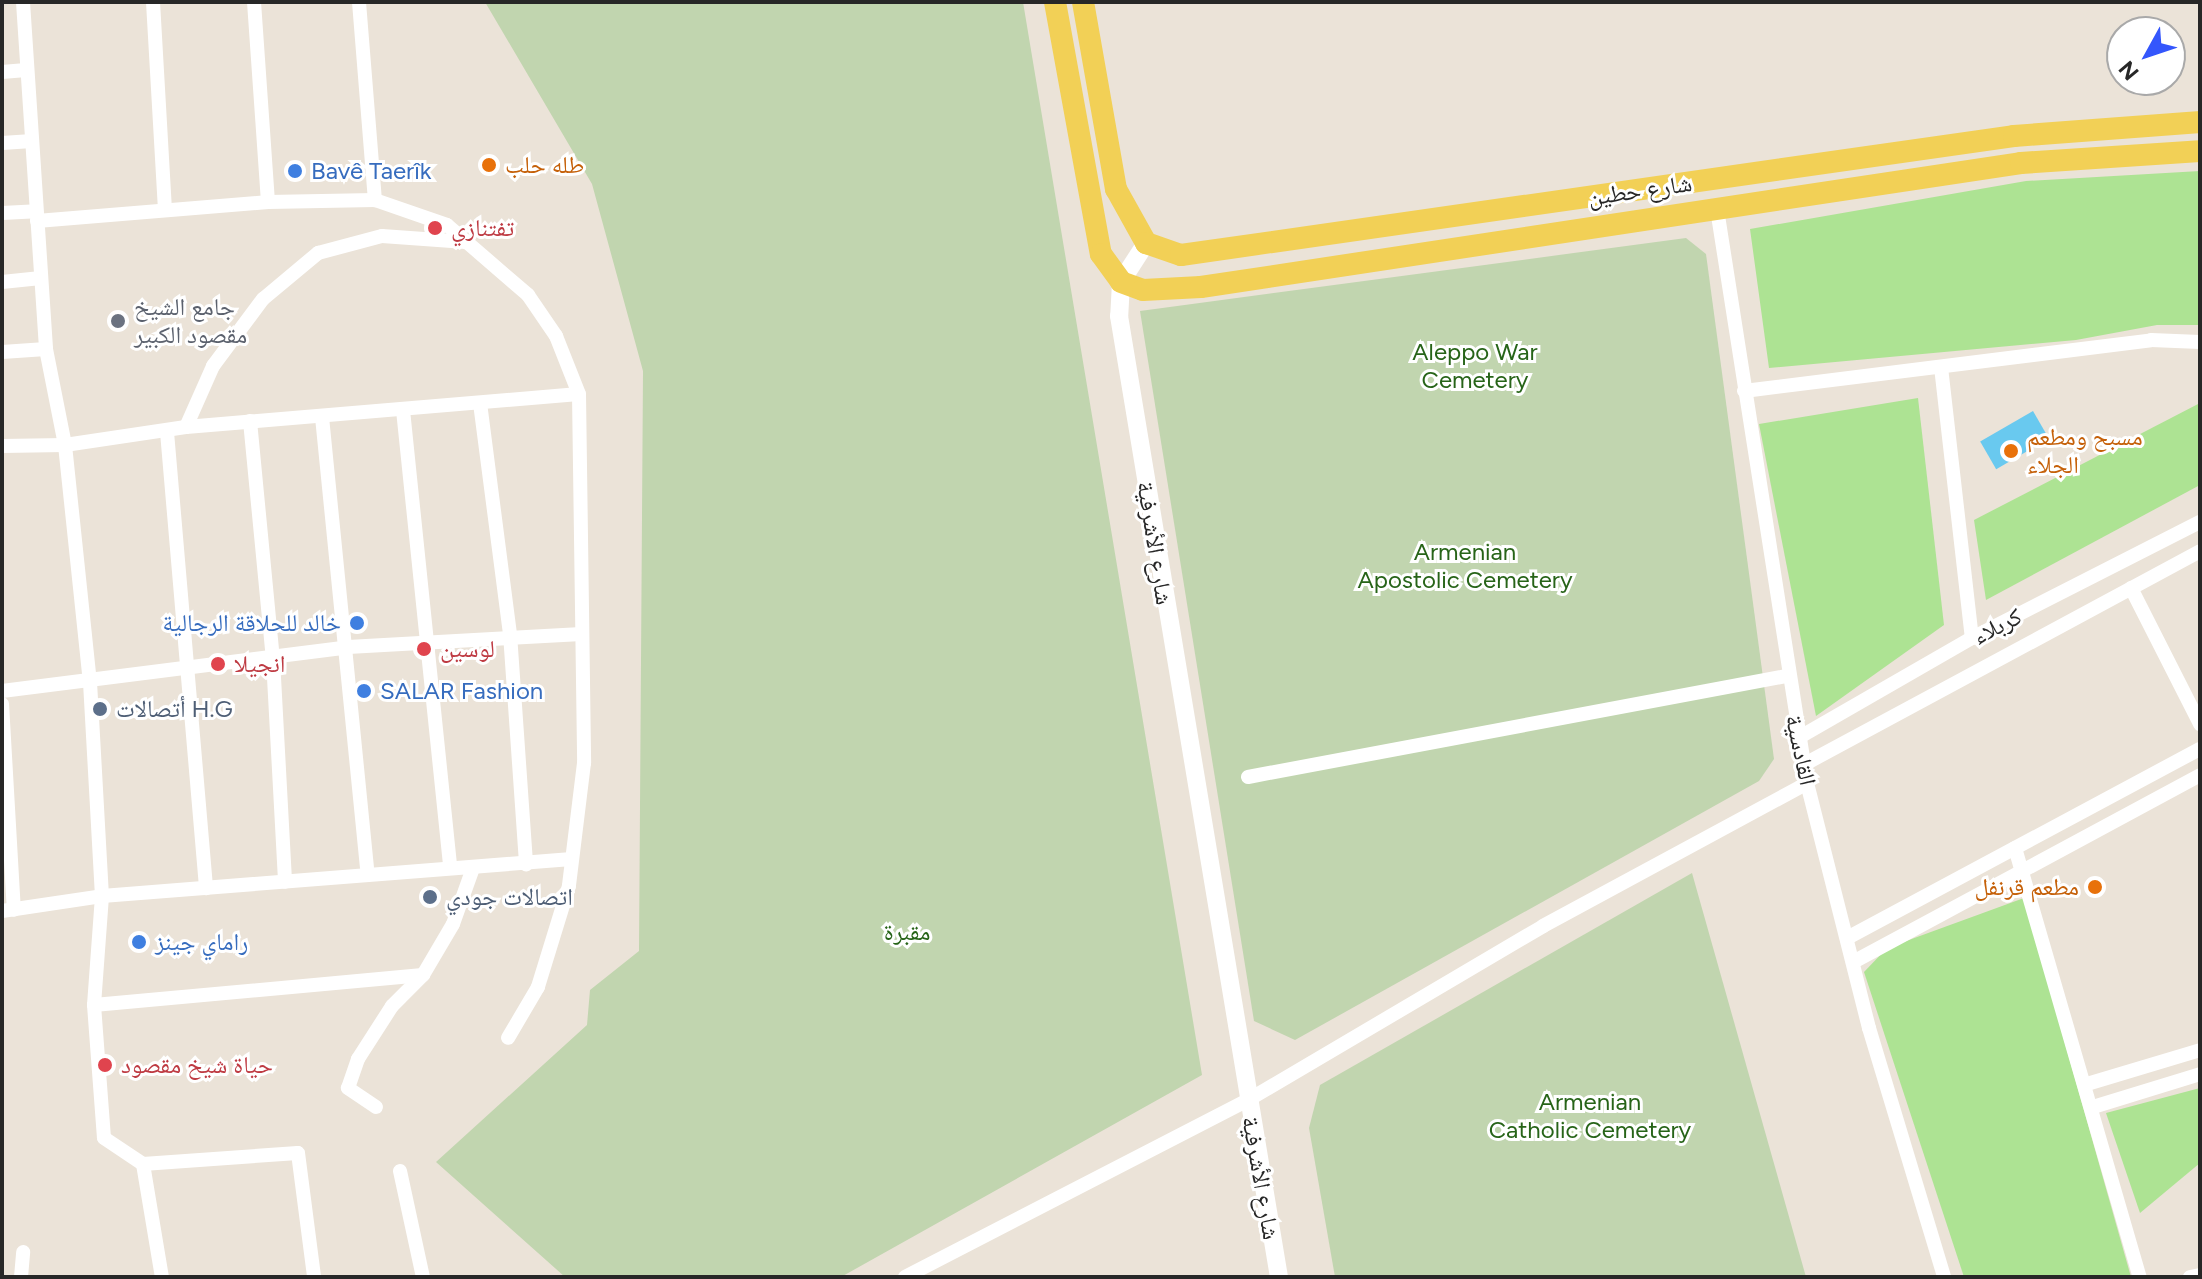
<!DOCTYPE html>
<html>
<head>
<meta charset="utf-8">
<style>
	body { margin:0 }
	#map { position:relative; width:2202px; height:1279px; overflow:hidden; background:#ebe3d8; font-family:Figtree,"Noto Naskh Arabic",sans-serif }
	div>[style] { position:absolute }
	.green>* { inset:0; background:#ade393 }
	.cemetery>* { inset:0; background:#c1d5af }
	.water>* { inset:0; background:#69c9ef; transform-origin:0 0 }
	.minor>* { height:14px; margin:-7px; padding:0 7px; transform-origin:7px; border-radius:7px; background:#fff }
	.tertiary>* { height:18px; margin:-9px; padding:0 9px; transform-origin:9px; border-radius:9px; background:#fff }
	.primary>* { height:22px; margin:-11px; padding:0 11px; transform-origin:11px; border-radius:11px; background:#f2d056 }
	.dots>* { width:22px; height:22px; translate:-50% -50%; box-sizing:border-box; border:4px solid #fff; border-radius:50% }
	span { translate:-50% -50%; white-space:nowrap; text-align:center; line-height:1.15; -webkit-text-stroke:6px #fff; paint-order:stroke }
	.food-label { font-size:24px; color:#c56008 }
	.left { translate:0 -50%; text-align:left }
	.right { translate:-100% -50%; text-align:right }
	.shop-label { font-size:24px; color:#366cbe }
	.street-label { font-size:24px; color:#272727 }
	.health-label { font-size:24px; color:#be3a42 }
	.worship-label { font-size:24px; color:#5b616d }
	.park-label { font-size:24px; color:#276418 }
	.service-label { font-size:24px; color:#4e5e75 }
	.frame { position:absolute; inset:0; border:4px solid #272727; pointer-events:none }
	.north { position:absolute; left:2106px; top:16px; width:80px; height:80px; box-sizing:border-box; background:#fff; border:2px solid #a9a9a9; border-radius:50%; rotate:230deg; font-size:22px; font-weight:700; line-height:32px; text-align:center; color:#272727 }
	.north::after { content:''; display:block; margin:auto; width:28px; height:36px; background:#3456fc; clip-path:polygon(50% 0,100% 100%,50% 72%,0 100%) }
</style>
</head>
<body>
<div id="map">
	<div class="green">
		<i style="clip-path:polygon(2200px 171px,2200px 325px,2157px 325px,2076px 340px,1769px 368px,1750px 229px,2026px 181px)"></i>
		<i style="clip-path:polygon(1918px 398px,1944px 625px,1816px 716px,1759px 424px)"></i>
		<i style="clip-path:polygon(2200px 403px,2200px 485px,1986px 600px,1974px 520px)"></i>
		<i style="clip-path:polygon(2024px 898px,2131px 1277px,1964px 1277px,1864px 972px,1887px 948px)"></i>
		<i style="clip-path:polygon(2200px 1088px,2200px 1163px,2140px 1213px,2106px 1113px)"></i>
	</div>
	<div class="cemetery">
		<i style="clip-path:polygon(485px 2px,1023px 2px,1202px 1075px,841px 1277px,565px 1277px,436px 1162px,587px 1025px,590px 990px,639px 951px,643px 371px,592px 184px)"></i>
		<i style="clip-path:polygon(1686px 238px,1706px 254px,1774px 759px,1759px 781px,1295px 1040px,1254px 1021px,1140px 311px)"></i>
		<i style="clip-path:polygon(1692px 873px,1806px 1277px,1335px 1277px,1309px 1128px,1320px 1085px)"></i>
	</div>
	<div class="water">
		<i style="left:2033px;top:411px;width:32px;height:61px;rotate:60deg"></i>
	</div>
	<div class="minor">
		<i style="left:23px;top:2px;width:348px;rotate:86.2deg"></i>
		<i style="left:46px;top:349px;width:98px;rotate:78.8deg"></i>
		<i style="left:65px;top:445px;width:238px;rotate:84deg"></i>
		<i style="left:90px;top:682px;width:214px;rotate:86.8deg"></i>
		<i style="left:102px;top:896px;width:109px;rotate:94.2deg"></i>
		<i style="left:94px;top:1005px;width:133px;rotate:85.7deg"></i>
		<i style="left:104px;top:1138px;width:47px;rotate:33.7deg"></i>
		<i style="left:143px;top:1164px;width:115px;rotate:80.5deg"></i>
		<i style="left:153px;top:2px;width:208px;rotate:86.7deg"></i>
		<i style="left:254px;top:2px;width:200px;rotate:86deg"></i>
		<i style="left:359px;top:2px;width:199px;rotate:85.4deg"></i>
		<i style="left:2px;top:72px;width:24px;rotate:-5deg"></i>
		<i style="left:2px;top:143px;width:30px;rotate:-4deg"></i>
		<i style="left:1717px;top:209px;width:581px;rotate:81.09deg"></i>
		<i style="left:1807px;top:783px;width:253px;rotate:75.8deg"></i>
		<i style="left:1869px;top:1028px;width:260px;rotate:73.2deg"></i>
		<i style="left:2px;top:213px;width:34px;rotate:-3deg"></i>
		<i style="left:37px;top:221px;width:232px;rotate:-4.7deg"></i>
		<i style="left:268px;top:202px;width:107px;rotate:-1.1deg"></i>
		<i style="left:375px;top:200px;width:76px;rotate:19.1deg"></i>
		<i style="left:447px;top:225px;width:107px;rotate:40.8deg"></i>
		<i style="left:528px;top:295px;width:50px;rotate:55.7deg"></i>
		<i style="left:556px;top:336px;width:62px;rotate:68.4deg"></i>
		<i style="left:579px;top:394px;width:369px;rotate:89.2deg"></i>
		<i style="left:584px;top:763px;width:124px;rotate:97deg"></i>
		<i style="left:569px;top:886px;width:106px;rotate:107.1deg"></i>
		<i style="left:538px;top:987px;width:59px;rotate:120.5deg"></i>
		<i style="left:2px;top:282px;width:39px;rotate:-6deg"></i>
		<i style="left:2px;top:352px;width:44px;rotate:-3.9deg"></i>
		<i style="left:1941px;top:367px;width:273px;rotate:83.5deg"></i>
		<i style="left:1744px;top:391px;width:410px;rotate:-7.1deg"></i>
		<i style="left:2151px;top:340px;width:49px;rotate:2.3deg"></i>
		<i style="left:480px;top:403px;width:233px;rotate:82.6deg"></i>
		<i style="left:510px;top:634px;width:231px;rotate:86deg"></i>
		<i style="left:403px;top:410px;width:460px;rotate:84.1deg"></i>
		<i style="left:322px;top:417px;width:460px;rotate:84.3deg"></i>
		<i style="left:250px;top:421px;width:239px;rotate:84.5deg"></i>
		<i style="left:273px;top:659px;width:223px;rotate:86.9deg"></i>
		<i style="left:186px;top:427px;width:67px;rotate:-66.1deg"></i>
		<i style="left:213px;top:366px;width:84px;rotate:-53.3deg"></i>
		<i style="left:263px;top:299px;width:72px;rotate:-39.9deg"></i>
		<i style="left:318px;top:253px;width:66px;rotate:-14.9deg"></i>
		<i style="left:382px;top:236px;width:84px;rotate:4.1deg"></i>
		<i style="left:167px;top:432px;width:458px;rotate:85.1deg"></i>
		<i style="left:2px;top:446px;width:63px;rotate:-0.9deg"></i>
		<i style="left:65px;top:445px;width:122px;rotate:-8.5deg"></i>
		<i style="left:186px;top:427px;width:394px;rotate:-4.8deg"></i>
		<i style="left:2131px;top:588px;width:153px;rotate:63.1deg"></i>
		<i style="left:2px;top:691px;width:349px;rotate:-7.2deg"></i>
		<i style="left:348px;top:647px;width:234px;rotate:-3.2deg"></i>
		<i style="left:2px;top:704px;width:206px;rotate:86.7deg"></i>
		<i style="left:1798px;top:738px;width:201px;rotate:-29.9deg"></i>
		<i style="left:1972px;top:638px;width:256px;rotate:-27deg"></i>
		<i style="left:1803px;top:765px;width:451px;rotate:-28.3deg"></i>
		<i style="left:1248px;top:777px;width:547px;rotate:-10.63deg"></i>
		<i style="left:2015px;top:848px;width:447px;rotate:73.8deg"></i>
		<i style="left:2px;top:911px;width:101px;rotate:-8.5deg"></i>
		<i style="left:102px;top:896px;width:471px;rotate:-4.5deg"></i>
		<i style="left:1849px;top:937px;width:398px;rotate:-28.2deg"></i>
		<i style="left:1855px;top:961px;width:392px;rotate:-28.3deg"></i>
		<i style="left:94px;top:1005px;width:330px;rotate:-5.2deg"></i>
		<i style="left:2087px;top:1084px;width:118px;rotate:-16.7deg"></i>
		<i style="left:376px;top:1107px;width:34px;rotate:-146deg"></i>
		<i style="left:348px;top:1088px;width:31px;rotate:-71deg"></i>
		<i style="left:358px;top:1059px;width:63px;rotate:-57.3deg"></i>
		<i style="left:392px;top:1006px;width:44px;rotate:-45deg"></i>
		<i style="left:423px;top:975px;width:59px;rotate:-59.5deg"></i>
		<i style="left:453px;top:924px;width:59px;rotate:-70.3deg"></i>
		<i style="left:2093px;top:1107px;width:112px;rotate:-17.1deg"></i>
		<i style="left:143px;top:1164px;width:155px;rotate:-4.1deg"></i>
		<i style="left:298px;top:1153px;width:125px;rotate:82.6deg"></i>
		<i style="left:400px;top:1171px;width:108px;rotate:77.8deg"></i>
		<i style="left:21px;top:1277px;width:25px;rotate:-85deg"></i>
		<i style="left:905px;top:1277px;width:386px;rotate:-27.3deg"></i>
		<i style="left:1248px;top:1100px;width:342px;rotate:-30.5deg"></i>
		<i style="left:1543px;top:926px;width:300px;rotate:-28.4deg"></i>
		<i style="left:2190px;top:1277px;width:10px;rotate:-11deg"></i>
	</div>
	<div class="tertiary">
		<i style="left:1146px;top:243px;width:46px;rotate:122.7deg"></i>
		<i style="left:1121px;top:282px;width:34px;rotate:93deg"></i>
		<i style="left:1119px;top:316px;width:974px;rotate:80.55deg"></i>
	</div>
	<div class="primary">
		<i style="left:1055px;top:2px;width:256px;rotate:79.7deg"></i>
		<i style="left:1101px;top:254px;width:34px;rotate:54deg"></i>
		<i style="left:1121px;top:282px;width:23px;rotate:20deg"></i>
		<i style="left:1143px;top:290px;width:58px;rotate:-3deg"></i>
		<i style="left:1201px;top:287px;width:829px;rotate:-8.6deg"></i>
		<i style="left:2021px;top:163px;width:179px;rotate:-3.8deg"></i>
		<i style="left:1083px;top:2px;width:190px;rotate:80deg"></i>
		<i style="left:1116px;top:189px;width:62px;rotate:60.9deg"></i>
		<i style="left:1146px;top:243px;width:37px;rotate:19deg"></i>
		<i style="left:1181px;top:255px;width:841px;rotate:-8.13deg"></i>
		<i style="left:2014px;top:136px;width:187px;rotate:-4.3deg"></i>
	</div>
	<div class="dots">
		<i style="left:489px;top:165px;background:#e8710a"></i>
		<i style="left:295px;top:171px;background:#3f7fe0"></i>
		<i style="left:435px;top:228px;background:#e0444e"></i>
		<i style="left:118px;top:321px;background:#6b7280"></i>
		<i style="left:2011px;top:451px;background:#e8710a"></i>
		<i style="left:357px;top:623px;background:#3f7fe0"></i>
		<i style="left:424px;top:649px;background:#e0444e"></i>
		<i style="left:218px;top:664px;background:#e0444e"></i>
		<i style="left:364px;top:691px;background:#3f7fe0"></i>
		<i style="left:100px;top:709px;background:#5c6f8a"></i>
		<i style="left:2095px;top:887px;background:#e8710a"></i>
		<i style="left:430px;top:897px;background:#5c6f8a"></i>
		<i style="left:139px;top:942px;background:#3f7fe0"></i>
		<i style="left:105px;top:1065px;background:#e0444e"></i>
	</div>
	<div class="food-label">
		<span class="left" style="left:505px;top:165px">طله حلب</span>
		<span class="left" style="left:2027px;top:451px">مسبح ومطعم<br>الجلاء</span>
		<span class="right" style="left:2079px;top:887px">مطعم قرنفل</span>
	</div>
	<div class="shop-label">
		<span class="left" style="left:311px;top:171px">Bavê Taerîk</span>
		<span class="right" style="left:341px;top:623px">خالد للحلاقة الرجالية</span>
		<span class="left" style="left:380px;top:691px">SALAR Fashion</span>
		<span class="left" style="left:155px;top:942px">راماي جينز</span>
	</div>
	<div class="street-label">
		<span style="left:1640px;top:190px;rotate:-8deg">شارع حطين</span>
		<span style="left:1155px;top:543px;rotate:81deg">شارع الأشرفية</span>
		<span style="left:1997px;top:626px;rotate:-27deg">كربلاء</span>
		<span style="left:1801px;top:750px;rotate:78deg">القادسية</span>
		<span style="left:1261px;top:1178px;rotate:80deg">شارع الأشرفية</span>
	</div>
	<div class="health-label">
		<span class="left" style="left:451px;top:228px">تفتنازي</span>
		<span class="left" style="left:440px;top:649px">لوسين</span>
		<span class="left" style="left:234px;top:664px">انجيلا</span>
		<span class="left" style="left:121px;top:1065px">حياة شيخ مقصود</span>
	</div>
	<div class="worship-label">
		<span class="left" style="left:134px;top:321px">جامع الشيخ<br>مقصود الكبير</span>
	</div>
	<div class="park-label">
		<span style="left:1475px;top:366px">Aleppo War<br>Cemetery</span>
		<span style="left:1465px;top:566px">Armenian<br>Apostolic Cemetery</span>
		<span style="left:907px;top:932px">مقبرة</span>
		<span style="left:1590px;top:1116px">Armenian<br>Catholic Cemetery</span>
	</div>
	<div class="service-label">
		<span class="left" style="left:116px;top:709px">أتصالات H.G</span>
		<span class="left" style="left:446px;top:897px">اتصالات جودي</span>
	</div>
	<div class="frame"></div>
	<div class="north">N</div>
</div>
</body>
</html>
